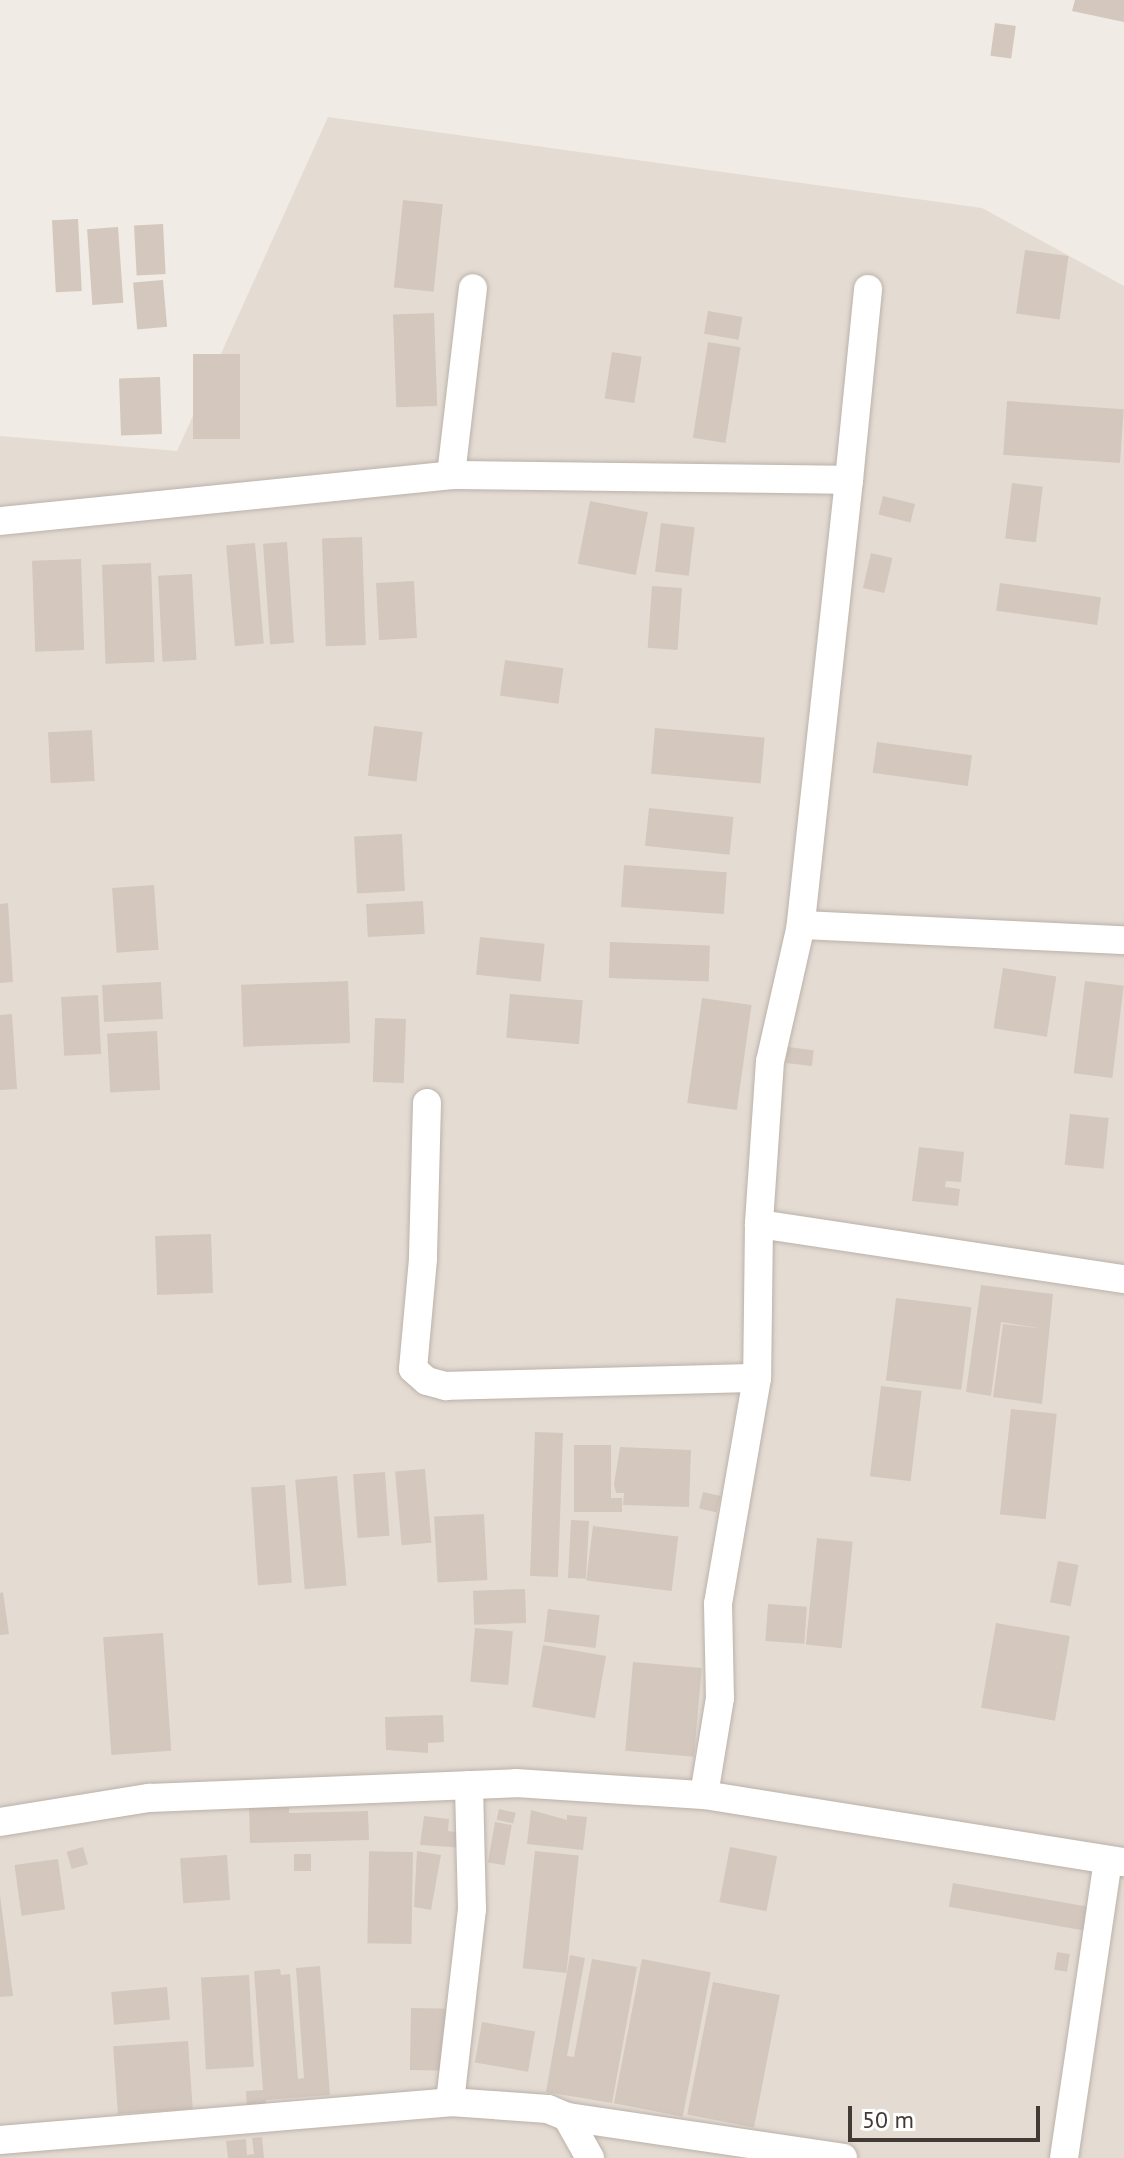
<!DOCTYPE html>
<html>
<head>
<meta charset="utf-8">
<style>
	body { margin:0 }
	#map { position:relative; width:1124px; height:2158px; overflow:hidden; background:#f0ebe5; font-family:"PT Sans",sans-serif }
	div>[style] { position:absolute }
	.residential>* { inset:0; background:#e4dcd3 }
	.building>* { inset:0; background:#d4c7be; transform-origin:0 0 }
	.roads { filter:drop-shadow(0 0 2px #bbb1a8) drop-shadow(0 0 2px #bbb1a8) }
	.street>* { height:28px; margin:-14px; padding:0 14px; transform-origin:14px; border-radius:14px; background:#fff }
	span { translate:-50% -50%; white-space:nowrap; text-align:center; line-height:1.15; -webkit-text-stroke:6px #fff; paint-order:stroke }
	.scale { position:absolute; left:848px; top:2106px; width:192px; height:36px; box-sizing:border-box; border:4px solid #423b35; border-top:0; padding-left:10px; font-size:24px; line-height:28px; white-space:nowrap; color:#423b35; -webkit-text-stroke:6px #fff; paint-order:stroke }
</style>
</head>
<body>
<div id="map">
	<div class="residential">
		<i style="clip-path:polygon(328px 117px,982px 208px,1124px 286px,1124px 2158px,0 2158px,0 436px,177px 451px)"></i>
	</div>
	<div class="building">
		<i style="clip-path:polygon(1075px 0,1124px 0,1124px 22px,1072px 11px)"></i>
		<i style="left:995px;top:23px;width:21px;height:33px;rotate:8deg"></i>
		<i style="left:403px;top:200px;width:40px;height:88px;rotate:6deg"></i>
		<i style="left:78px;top:219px;width:72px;height:26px;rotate:87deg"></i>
		<i style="left:163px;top:224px;width:50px;height:29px;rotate:87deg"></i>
		<i style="left:118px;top:227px;width:76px;height:31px;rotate:86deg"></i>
		<i style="left:1025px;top:250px;width:44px;height:64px;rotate:8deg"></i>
		<i style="left:163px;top:280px;width:47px;height:30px;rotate:85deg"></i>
		<i style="left:708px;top:311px;width:35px;height:23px;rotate:10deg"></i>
		<i style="left:434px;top:313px;width:93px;height:41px;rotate:88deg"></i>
		<i style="left:708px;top:342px;width:33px;height:97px;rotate:9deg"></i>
		<i style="left:612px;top:352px;width:30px;height:47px;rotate:9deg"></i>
		<i style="left:193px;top:354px;width:47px;height:85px"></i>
		<i style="left:160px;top:377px;width:57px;height:41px;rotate:88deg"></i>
		<i style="left:1007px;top:401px;width:117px;height:54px;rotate:4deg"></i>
		<i style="left:1012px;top:483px;width:31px;height:56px;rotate:7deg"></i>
		<i style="left:883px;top:496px;width:33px;height:19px;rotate:14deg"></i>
		<i style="left:590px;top:501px;width:59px;height:64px;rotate:11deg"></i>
		<i style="left:661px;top:523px;width:34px;height:49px;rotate:7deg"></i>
		<i style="left:362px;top:537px;width:108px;height:40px;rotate:88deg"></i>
		<i style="left:287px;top:542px;width:101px;height:24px;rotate:86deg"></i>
		<i style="left:255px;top:543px;width:101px;height:29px;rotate:85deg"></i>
		<i style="left:871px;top:553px;width:22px;height:36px;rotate:13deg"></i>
		<i style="left:81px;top:559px;width:91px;height:49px;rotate:88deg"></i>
		<i style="left:151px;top:563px;width:99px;height:49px;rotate:88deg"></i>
		<i style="left:192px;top:574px;width:86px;height:34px;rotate:87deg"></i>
		<i style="left:414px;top:581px;width:57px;height:38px;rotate:87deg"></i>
		<i style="left:1000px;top:583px;width:102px;height:28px;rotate:8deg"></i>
		<i style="left:652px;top:586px;width:30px;height:62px;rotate:4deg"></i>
		<i style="left:505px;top:660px;width:59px;height:36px;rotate:8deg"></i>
		<i style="left:374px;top:726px;width:49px;height:50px;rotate:7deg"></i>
		<i style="left:655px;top:728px;width:110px;height:46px;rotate:5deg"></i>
		<i style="left:92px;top:730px;width:51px;height:44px;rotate:87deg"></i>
		<i style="left:877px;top:742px;width:96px;height:31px;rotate:8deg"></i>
		<i style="left:649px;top:808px;width:85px;height:38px;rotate:6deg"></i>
		<i style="left:402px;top:834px;width:57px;height:48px;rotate:87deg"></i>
		<i style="left:624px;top:865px;width:103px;height:42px;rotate:4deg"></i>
		<i style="left:154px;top:885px;width:65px;height:42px;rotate:86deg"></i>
		<i style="left:423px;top:901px;width:33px;height:57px;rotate:87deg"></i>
		<i style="clip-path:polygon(8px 903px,13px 982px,0 983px,0 904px)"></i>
		<i style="left:480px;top:937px;width:65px;height:38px;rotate:6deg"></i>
		<i style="left:610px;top:942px;width:100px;height:36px;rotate:2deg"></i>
		<i style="left:1003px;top:968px;width:54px;height:61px;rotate:9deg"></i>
		<i style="left:348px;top:981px;width:62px;height:107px;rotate:88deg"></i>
		<i style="left:1085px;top:981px;width:39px;height:93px;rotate:7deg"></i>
		<i style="left:161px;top:982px;width:37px;height:59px;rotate:87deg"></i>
		<i style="left:510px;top:994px;width:73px;height:44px;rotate:5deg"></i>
		<i style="left:98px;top:995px;width:59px;height:37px;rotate:87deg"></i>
		<i style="left:702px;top:998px;width:50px;height:106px;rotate:8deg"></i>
		<i style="clip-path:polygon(12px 1014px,17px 1089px,0 1090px,0 1015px)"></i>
		<i style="left:375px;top:1018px;width:31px;height:64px;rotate:2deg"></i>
		<i style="left:157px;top:1031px;width:59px;height:50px;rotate:87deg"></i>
		<i style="left:788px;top:1047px;width:26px;height:16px;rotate:7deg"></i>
		<i style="left:1070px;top:1114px;width:39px;height:51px;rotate:6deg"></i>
		<i style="clip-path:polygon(919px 1147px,964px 1152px,961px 1182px,946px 1181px,945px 1187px,960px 1189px,958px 1206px,912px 1201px)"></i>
		<i style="left:211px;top:1234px;width:59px;height:56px;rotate:88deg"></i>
		<i style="clip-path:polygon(981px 1285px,1053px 1294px,1042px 1404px,993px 1397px,1003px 1324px,1045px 1329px,1001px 1322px,991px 1396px,966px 1392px)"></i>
		<i style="left:896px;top:1298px;width:76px;height:83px;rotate:7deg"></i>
		<i style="left:881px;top:1386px;width:41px;height:91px;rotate:7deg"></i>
		<i style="left:1011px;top:1409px;width:46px;height:106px;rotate:6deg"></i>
		<i style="left:535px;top:1432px;width:28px;height:144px;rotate:2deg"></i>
		<i style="clip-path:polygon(574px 1445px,611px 1445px,611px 1498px,622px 1498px,622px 1512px,574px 1512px)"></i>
		<i style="clip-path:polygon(620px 1447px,691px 1450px,689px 1507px,623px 1505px,624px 1493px,616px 1493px,614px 1484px)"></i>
		<i style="left:425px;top:1469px;width:74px;height:30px;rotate:85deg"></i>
		<i style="left:385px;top:1472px;width:64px;height:32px;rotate:86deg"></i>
		<i style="left:337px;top:1476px;width:110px;height:42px;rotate:85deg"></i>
		<i style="left:285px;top:1485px;width:98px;height:34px;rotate:86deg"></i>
		<i style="left:703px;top:1492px;width:18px;height:17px;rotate:13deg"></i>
		<i style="left:484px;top:1514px;width:66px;height:50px;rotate:87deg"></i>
		<i style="left:571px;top:1520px;width:18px;height:58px;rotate:3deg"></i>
		<i style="left:593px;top:1526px;width:86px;height:55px;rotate:7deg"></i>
		<i style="left:817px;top:1538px;width:36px;height:107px;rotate:6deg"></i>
		<i style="left:1058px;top:1561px;width:21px;height:42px;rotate:11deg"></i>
		<i style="left:525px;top:1589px;width:34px;height:52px;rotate:88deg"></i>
		<i style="clip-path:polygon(3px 1592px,9px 1634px,0 1635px,0 1593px)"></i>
		<i style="left:768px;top:1604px;width:39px;height:37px;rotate:4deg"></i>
		<i style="left:548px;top:1609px;width:52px;height:33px;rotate:7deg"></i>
		<i style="left:996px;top:1623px;width:75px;height:86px;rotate:10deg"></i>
		<i style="left:475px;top:1628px;width:38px;height:54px;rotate:5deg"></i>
		<i style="left:163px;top:1633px;width:118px;height:60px;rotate:86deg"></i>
		<i style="left:543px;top:1645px;width:64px;height:63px;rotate:10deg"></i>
		<i style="left:633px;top:1662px;width:69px;height:89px;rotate:5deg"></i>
		<i style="clip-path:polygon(443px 1715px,444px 1742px,428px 1743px,428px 1753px,386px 1750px,385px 1717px)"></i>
		<i style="clip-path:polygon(289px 1805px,289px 1813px,368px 1811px,369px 1840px,250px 1843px,249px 1806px)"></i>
		<i style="left:499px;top:1809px;width:17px;height:11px;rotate:13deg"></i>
		<i style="clip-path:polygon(531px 1810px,567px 1820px,567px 1815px,587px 1817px,583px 1850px,527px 1844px)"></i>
		<i style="clip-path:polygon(424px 1816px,449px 1819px,448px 1831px,468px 1834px,466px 1848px,420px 1845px)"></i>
		<i style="left:495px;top:1822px;width:17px;height:41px;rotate:10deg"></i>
		<i style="left:83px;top:1847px;width:18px;height:17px;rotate:74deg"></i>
		<i style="left:730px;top:1847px;width:48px;height:56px;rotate:11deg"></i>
		<i style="clip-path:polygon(417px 1851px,441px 1855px,431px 1910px,414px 1907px)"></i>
		<i style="left:535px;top:1851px;width:44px;height:118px;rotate:6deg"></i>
		<i style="left:413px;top:1852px;width:92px;height:44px;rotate:91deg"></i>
		<i style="left:294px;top:1854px;width:17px;height:17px"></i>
		<i style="left:227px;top:1855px;width:45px;height:47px;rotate:86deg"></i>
		<i style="left:58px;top:1859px;width:51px;height:44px;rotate:82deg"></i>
		<i style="left:953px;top:1883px;width:137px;height:24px;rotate:10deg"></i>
		<i style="clip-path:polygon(0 1895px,13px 1996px,0 1997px)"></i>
		<i style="left:1057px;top:1952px;width:13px;height:18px;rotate:9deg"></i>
		<i style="clip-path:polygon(570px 1955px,585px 1958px,567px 2056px,574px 2057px,592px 1959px,637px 1967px,612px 2103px,546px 2092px)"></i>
		<i style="left:642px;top:1959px;width:70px;height:147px;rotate:11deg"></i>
		<i style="clip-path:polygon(320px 1966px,330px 2095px,266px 2100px,266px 2107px,247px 2108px,246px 2091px,263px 2090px,254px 1971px,280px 1969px,281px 1975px,290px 1974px,298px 2079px,304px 2078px,296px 1968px)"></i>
		<i style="left:249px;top:1975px;width:92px;height:48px;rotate:87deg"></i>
		<i style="left:713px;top:1982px;width:68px;height:135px;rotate:11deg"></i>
		<i style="left:167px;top:1987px;width:33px;height:56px;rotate:85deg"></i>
		<i style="left:411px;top:2008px;width:40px;height:62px;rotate:1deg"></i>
		<i style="left:482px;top:2022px;width:54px;height:41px;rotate:10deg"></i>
		<i style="left:188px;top:2041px;width:68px;height:75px;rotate:86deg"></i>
		<i style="clip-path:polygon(262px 2137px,264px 2158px,228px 2158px,226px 2141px,246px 2139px,247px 2155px,254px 2154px,252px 2138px)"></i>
	</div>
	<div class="roads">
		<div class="street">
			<i style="left:451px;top:475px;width:188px;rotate:-83.3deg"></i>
			<i style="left:849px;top:480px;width:192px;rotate:-84.3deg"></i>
			<i style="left:0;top:521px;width:453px;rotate:-5.8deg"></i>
			<i style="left:451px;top:475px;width:398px;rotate:0.7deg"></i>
			<i style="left:849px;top:480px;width:448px;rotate:96.2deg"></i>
			<i style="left:801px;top:925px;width:139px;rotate:102.8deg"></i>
			<i style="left:770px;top:1061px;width:163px;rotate:93.9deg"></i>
			<i style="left:759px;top:1224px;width:154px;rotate:90.7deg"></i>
			<i style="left:757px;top:1378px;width:229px;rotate:99.8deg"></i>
			<i style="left:718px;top:1604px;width:94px;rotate:88.8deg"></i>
			<i style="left:720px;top:1698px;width:98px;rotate:99.4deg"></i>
			<i style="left:801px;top:925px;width:323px;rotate:2.7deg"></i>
			<i style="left:427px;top:1103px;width:156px;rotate:91.5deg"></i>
			<i style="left:423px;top:1259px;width:110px;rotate:95.2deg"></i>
			<i style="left:413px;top:1369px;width:18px;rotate:41deg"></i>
			<i style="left:427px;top:1381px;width:20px;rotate:15deg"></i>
			<i style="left:446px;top:1386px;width:311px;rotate:-1.5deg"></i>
			<i style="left:759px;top:1224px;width:369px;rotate:8.6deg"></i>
			<i style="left:0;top:1822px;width:151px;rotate:-9.2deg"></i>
			<i style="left:149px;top:1798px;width:367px;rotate:-2.3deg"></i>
			<i style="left:516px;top:1783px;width:188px;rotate:3.7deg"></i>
			<i style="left:704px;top:1795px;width:425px;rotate:9.1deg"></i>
			<i style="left:450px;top:2102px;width:194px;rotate:-83.5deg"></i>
			<i style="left:472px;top:1909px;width:124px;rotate:-91.4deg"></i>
			<i style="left:567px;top:2117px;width:279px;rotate:8.4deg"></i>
			<i style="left:0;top:2140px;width:452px;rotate:-4.8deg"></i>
			<i style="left:450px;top:2102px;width:98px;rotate:4.1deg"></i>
			<i style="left:548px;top:2109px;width:21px;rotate:23deg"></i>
			<i style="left:567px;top:2117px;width:47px;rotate:60.7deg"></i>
			<i style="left:1064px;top:2158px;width:301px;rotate:-81.6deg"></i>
		</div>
	</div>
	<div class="scale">50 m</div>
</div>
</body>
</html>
